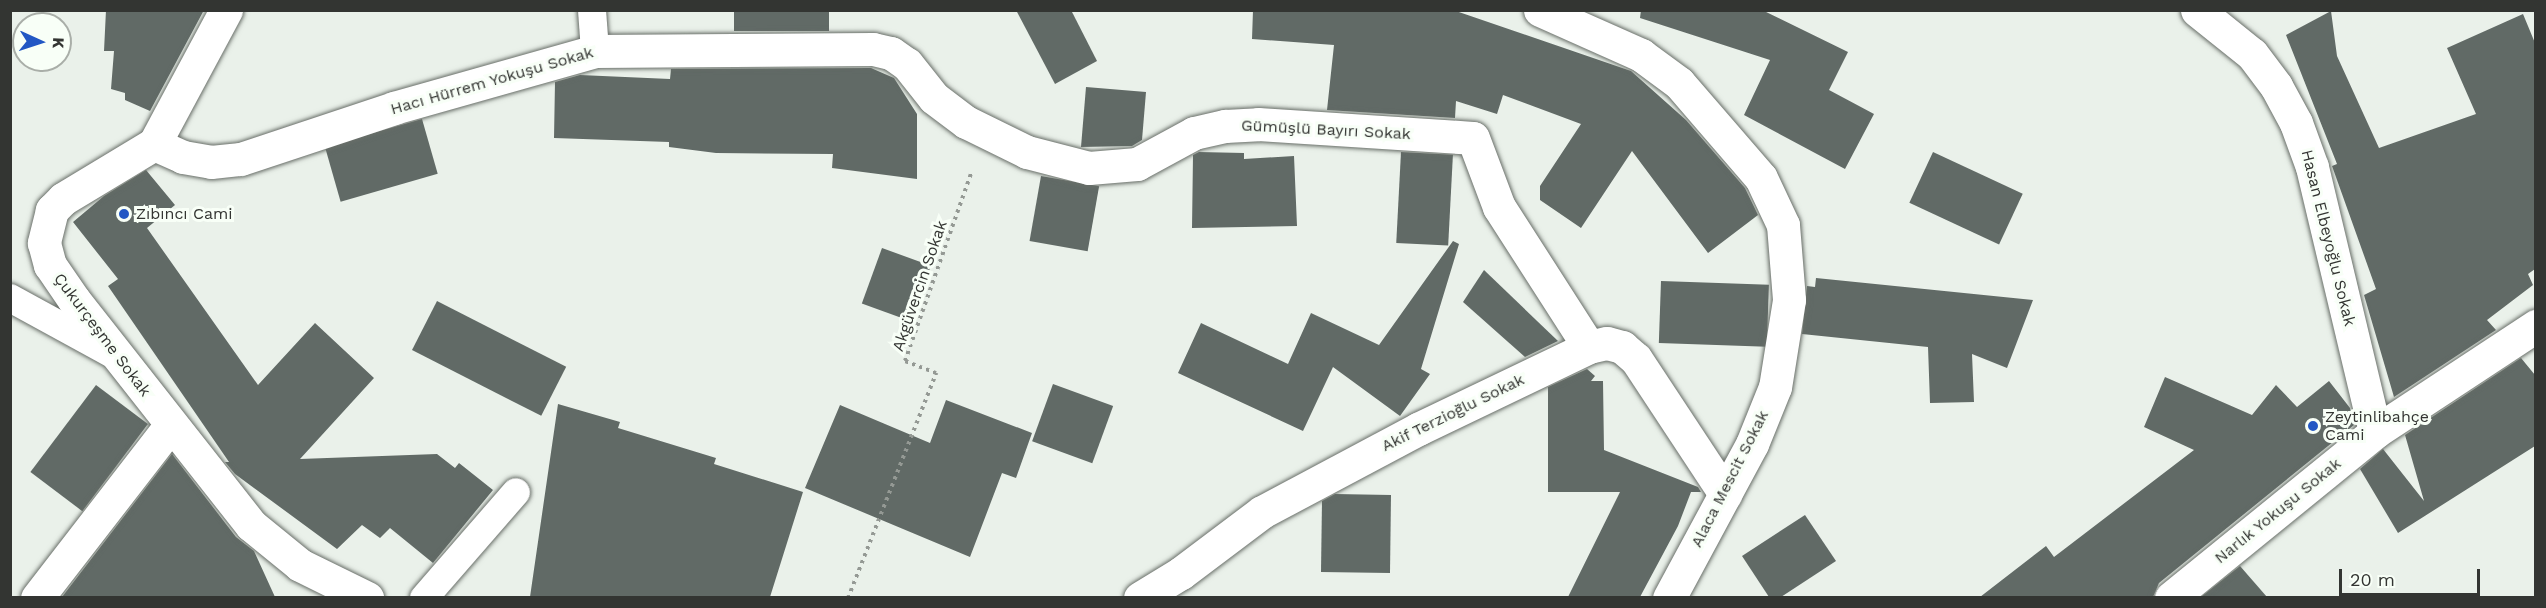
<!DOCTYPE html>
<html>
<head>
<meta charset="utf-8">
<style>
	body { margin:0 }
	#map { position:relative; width:2546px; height:608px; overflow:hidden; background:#eaf1ea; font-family:"Work Sans",sans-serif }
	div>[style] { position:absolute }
	.building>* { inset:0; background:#616a66; transform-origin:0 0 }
	.path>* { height:4px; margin-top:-2px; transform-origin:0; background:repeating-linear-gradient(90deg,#949994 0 3px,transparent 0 7.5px) }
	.roads { filter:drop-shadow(0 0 2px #686e68) drop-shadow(0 0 2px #686e68) }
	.lane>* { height:28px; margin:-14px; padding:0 14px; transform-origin:14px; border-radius:14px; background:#fff }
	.street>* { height:33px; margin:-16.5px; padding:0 16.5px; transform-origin:16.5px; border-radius:16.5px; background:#fff }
	.dots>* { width:16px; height:16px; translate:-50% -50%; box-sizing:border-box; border:3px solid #f8fff7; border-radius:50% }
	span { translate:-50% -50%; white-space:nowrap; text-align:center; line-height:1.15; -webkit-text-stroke:6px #f8fff7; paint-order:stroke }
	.street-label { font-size:16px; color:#333532 }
	.poi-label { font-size:16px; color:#333532 }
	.left { translate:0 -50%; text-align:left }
	.frame { position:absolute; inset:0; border:12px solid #333532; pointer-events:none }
	.north { position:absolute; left:12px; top:12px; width:60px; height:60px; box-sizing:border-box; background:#f8fff7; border:2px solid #a9aea8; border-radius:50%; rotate:93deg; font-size:16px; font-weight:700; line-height:24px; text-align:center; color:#333532 }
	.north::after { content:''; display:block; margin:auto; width:21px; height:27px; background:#2257c4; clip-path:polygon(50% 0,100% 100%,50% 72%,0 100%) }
	.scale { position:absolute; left:2339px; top:569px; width:141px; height:27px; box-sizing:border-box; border:3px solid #333532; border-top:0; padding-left:8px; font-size:18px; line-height:21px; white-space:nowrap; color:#333532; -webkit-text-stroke:4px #f8fff7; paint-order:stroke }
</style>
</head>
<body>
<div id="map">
	<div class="building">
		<i style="clip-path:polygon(106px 10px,204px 10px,150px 111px,125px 100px,125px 93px,111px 89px,114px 51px,104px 51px)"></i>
		<i style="left:734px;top:10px;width:95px;height:21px"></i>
		<i style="clip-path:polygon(1016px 10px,1071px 10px,1097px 61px,1055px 84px)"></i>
		<i style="clip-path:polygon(1253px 10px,1453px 10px,1631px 71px,1686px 120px,1745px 188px,1758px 215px,1708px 253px,1632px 151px,1581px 228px,1540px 200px,1540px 186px,1581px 124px,1503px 95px,1497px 114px,1456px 101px,1455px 118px,1327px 110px,1334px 45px,1252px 39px)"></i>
		<i style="clip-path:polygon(1641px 10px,1762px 10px,1848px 52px,1829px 90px,1874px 114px,1845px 169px,1744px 115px,1770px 60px,1640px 18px)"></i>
		<i style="clip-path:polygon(2331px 11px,2337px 56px,2379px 148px,2476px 114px,2447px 48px,2523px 14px,2535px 43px,2535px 269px,2528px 274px,2533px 285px,2487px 320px,2496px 330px,2394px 397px,2364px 295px,2376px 289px,2332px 166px,2337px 164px,2286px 35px)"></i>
		<i style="clip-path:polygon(871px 68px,894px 78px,917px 114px,917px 179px,832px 168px,833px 154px,716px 153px,669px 147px,669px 142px,554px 138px,555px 82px,580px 75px,670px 79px,671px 69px)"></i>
		<i style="clip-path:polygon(1086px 87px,1146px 92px,1142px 140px,1132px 146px,1081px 147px)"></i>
		<i style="left:422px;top:119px;width:57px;height:101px;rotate:74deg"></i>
		<i style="clip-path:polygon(1199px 152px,1244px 153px,1244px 159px,1294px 156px,1297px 226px,1192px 228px,1193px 155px)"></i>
		<i style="left:1401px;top:152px;width:52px;height:91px;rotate:3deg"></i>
		<i style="left:1933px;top:152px;width:99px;height:56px;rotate:25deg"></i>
		<i style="clip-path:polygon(146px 170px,175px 205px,147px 228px,258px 385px,315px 323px,374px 378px,300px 459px,437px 454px,455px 468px,459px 463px,493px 490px,433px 563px,390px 528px,380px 538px,362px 525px,337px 549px,235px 474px,225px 462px,229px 462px,108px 286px,118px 279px,73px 222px,104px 196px)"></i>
		<i style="left:1041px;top:176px;width:59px;height:66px;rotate:10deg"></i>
		<i style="clip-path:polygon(1453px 241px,1459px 244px,1421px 369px,1430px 374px,1400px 416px,1333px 367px,1303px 431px,1178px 373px,1201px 323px,1288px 364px,1311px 313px,1379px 345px)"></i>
		<i style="left:882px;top:248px;width:52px;height:59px;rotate:20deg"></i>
		<i style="clip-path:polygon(1484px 270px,1558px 341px,1525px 357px,1463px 302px)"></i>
		<i style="clip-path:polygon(1816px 278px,2033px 300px,2007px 368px,1972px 354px,1974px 402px,1930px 403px,1928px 347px,1802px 334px,1807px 286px,1815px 287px)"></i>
		<i style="left:1661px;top:281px;width:108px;height:62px;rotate:2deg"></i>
		<i style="left:437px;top:301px;width:145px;height:55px;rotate:27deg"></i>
		<i style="clip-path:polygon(2521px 358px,2535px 375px,2535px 446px,2398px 533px,2360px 469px,2383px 449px,2424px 501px,2405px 435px)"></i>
		<i style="clip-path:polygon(1587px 369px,1595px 376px,1591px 381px,1603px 381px,1604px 450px,1698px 487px,1701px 492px,1691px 492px,1678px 526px,1640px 597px,1568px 597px,1620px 492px,1548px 492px,1548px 387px)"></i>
		<i style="clip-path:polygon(2165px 377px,2252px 415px,2276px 385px,2297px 407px,2329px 381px,2350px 408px,2354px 425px,2159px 583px,2153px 597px,1980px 597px,2046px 546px,2054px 557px,2194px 450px,2144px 427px)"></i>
		<i style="left:1053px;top:384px;width:64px;height:61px;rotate:20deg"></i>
		<i style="left:96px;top:385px;width:65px;height:109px;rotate:37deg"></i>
		<i style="clip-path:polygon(946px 400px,1032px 433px,1016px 478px,1002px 473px,970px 557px,805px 488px,840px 405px,930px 443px)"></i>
		<i style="clip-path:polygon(558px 404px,620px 422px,618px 428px,716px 458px,714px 464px,803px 492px,770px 597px,530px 597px)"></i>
		<i style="clip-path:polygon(172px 454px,236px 537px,254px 551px,275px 597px,62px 597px)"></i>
		<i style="clip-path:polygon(1335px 494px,1391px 495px,1390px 573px,1321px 572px,1322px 501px)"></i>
		<i style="clip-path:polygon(1805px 515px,1836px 561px,1781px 597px,1769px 597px,1742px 556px)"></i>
		<i style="clip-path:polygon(2240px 566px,2267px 597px,2201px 597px)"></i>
	</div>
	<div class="path">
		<i style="left:848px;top:598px;width:242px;rotate:-68.6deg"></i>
		<i style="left:936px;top:373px;width:33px;rotate:-159deg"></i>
		<i style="left:905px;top:361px;width:201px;rotate:-70.6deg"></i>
	</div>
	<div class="roads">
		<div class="lane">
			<i style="left:592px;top:10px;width:41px;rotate:85.8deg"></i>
			<i style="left:10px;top:298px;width:121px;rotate:28.7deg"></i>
			<i style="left:424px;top:598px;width:140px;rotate:-49deg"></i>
		</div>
		<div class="street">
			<i style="left:226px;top:10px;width:152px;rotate:118.2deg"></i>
			<i style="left:154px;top:144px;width:106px;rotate:148.9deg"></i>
			<i style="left:63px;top:199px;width:16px;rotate:135deg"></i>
			<i style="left:52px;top:210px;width:34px;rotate:104deg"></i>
			<i style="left:44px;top:243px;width:23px;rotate:75deg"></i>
			<i style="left:50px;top:265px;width:42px;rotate:55.6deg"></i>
			<i style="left:74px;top:300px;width:286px;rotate:51.8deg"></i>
			<i style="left:251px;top:525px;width:63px;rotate:39.2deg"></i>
			<i style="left:300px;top:565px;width:75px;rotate:26.2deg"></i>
			<i style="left:1540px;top:10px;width:111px;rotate:24deg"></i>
			<i style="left:1641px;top:55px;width:47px;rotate:36.4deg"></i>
			<i style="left:1679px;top:83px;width:125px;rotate:49.2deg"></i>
			<i style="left:1761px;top:178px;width:52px;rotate:64.9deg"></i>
			<i style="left:1783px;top:225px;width:75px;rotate:85.4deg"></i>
			<i style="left:1789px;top:300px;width:88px;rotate:99.1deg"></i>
			<i style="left:1775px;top:387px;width:61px;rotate:112deg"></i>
			<i style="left:1752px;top:444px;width:175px;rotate:118.3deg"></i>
			<i style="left:2197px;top:10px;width:70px;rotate:38.7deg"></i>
			<i style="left:2252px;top:54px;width:40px;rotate:53deg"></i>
			<i style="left:2276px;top:86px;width:42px;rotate:61.6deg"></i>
			<i style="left:2296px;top:123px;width:47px;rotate:70deg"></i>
			<i style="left:2312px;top:167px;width:272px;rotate:76.6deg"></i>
			<i style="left:154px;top:144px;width:32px;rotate:24deg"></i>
			<i style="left:183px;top:157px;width:28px;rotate:10deg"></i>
			<i style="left:211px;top:162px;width:30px;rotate:-6deg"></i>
			<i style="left:241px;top:159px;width:161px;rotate:-18.4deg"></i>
			<i style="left:394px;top:108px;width:209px;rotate:-15.8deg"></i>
			<i style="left:595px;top:51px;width:278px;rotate:-0.4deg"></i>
			<i style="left:873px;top:49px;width:18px;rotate:13deg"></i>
			<i style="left:891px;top:53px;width:19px;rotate:35deg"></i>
			<i style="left:907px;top:64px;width:43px;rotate:51.5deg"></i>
			<i style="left:934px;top:98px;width:40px;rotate:37deg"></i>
			<i style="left:966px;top:122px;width:68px;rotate:26.2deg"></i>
			<i style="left:1027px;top:152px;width:64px;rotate:14.5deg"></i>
			<i style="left:1089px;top:168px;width:48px;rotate:-4.8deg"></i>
			<i style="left:1137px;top:164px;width:65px;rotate:-28.5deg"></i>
			<i style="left:1194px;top:133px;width:32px;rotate:-13deg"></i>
			<i style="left:1225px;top:126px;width:33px;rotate:-3deg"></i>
			<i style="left:1258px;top:124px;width:215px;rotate:3.7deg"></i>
			<i style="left:1473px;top:138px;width:74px;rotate:69.4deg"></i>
			<i style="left:1499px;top:207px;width:166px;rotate:57.3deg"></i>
			<i style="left:37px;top:598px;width:217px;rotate:-52.3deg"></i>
			<i style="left:1140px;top:598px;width:48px;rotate:-31.4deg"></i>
			<i style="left:1181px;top:573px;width:101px;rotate:-37deg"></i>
			<i style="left:1262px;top:512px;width:177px;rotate:-28deg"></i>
			<i style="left:1418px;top:429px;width:190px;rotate:-25.6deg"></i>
			<i style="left:1589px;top:347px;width:18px;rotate:-13deg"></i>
			<i style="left:1607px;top:343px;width:16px;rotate:15deg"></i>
			<i style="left:1622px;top:347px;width:18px;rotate:41deg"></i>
			<i style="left:1636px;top:359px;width:162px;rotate:56.6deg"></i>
			<i style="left:2171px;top:598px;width:263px;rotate:-39.1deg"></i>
			<i style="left:2375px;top:432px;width:193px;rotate:-33.4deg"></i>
		</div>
	</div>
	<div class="dots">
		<i style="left:124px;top:214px;background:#2257c4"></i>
		<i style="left:2313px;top:426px;background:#2257c4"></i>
	</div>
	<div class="street-label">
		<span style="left:492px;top:81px;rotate:-16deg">Hacı Hürrem Yokuşu Sokak</span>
		<span style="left:1326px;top:130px;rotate:3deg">Gümüşlü Bayırı Sokak</span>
		<span style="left:2328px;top:238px;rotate:76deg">Hasan Elbeyoğlu Sokak</span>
		<span style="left:920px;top:286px;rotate:-71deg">Akgüvercin Sokak</span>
		<span style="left:102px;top:335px;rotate:53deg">Çukurçeşme Sokak</span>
		<span style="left:1453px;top:413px;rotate:-26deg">Akif Terzioğlu Sokak</span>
		<span style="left:1730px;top:479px;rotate:-63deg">Alaca Mescit Sokak</span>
		<span style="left:2278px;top:511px;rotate:-39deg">Narlık Yokuşu Sokak</span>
	</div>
	<div class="poi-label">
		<span class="left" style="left:136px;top:214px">Zıbıncı Cami</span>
		<span class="left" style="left:2325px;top:426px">Zeytinlibahçe<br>Cami</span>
	</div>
	<div class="frame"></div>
	<div class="north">K</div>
	<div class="scale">20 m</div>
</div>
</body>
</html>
